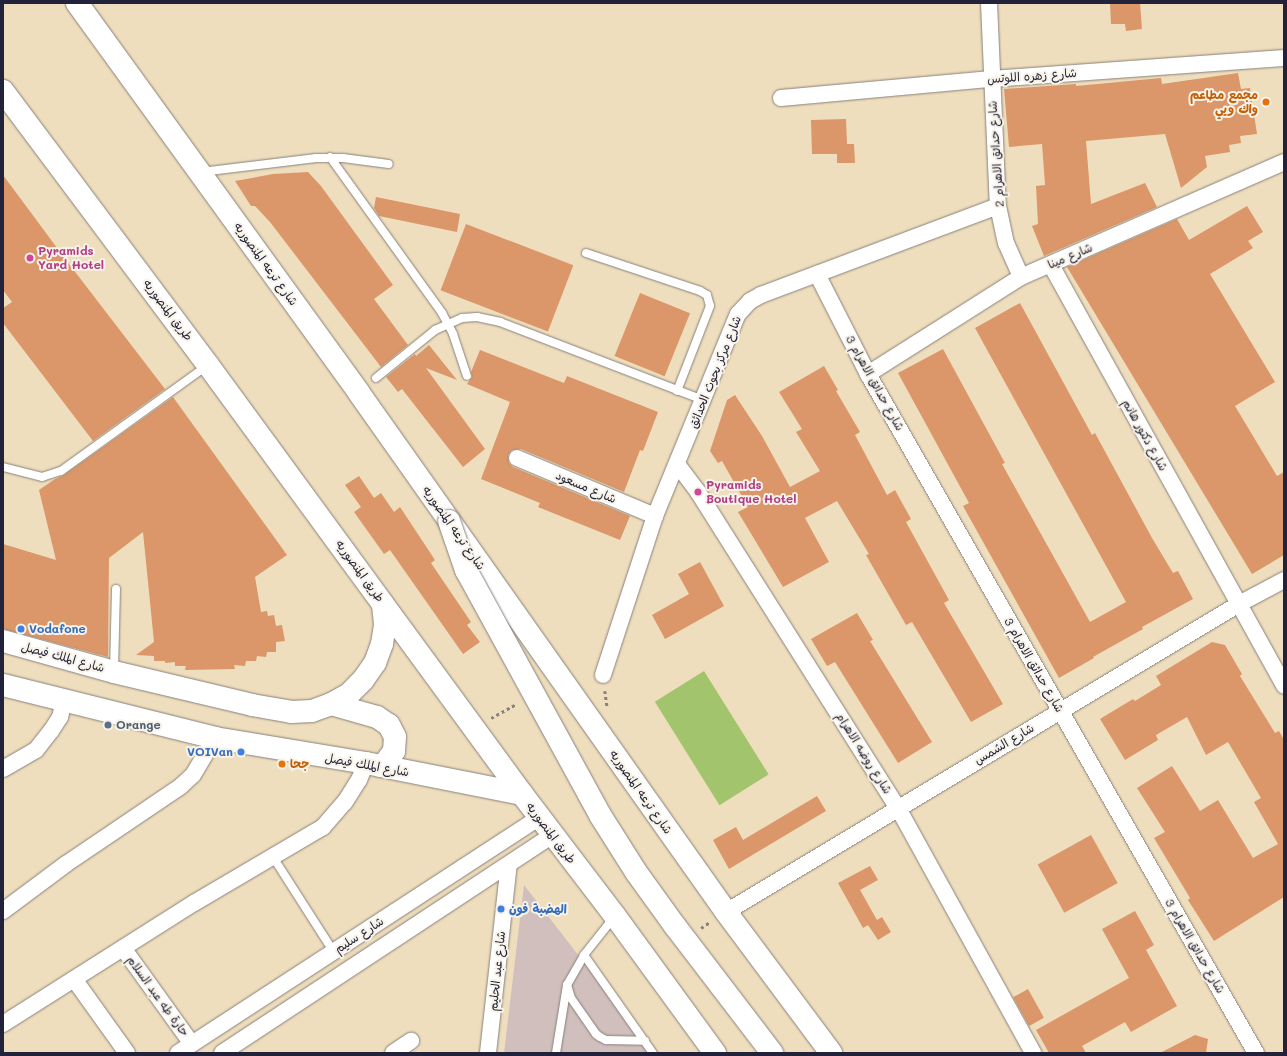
<!DOCTYPE html>
<html>
<head>
<meta charset="utf-8">
<style>
	body { margin:0 }
	#map { position:relative; width:1287px; height:1056px; overflow:hidden; background:#efdebd; font-family:Mali,"Playpen Sans Arabic",sans-serif }
	div>[style] { position:absolute }
	.industrial>* { inset:0; background:#d1bfbd }
	.green>* { inset:0; background:#a1c46d; transform-origin:0 0 }
	.building>* { inset:0; background:#db9669; transform-origin:0 0 }
	.path>* { height:2.5px; margin-top:-1.25px; transform-origin:0; background:repeating-linear-gradient(90deg,#88807c 0 3px,transparent 0 6px) }
	.roads { filter:drop-shadow(0 0 1px #88807c) drop-shadow(0 0 1px #88807c) }
	.service>* { height:8px; margin:-4px; padding:0 4px; transform-origin:4px; border-radius:4px; background:#fff }
	.minor>* { height:16px; margin:-8px; padding:0 8px; transform-origin:8px; border-radius:8px; background:#fff }
	.secondary>* { height:22px; margin:-11px; padding:0 11px; transform-origin:11px; border-radius:11px; background:#fff }
	.primary>* { height:22px; margin:-11px; padding:0 11px; transform-origin:11px; border-radius:11px; background:#fff }
	.bridges { filter:drop-shadow(0 0 1px #88807c) drop-shadow(0 0 1px #88807c) }
	.secondary-bridge>* { height:22px; margin:-11px; padding:0 11px; transform-origin:11px; border-radius:11px; background:#fff }
	.dots>* { width:11px; height:11px; translate:-50% -50%; box-sizing:border-box; border:2px solid #f7f3e8; border-radius:50% }
	span { translate:-50% -50%; white-space:nowrap; text-align:center; line-height:1.15; -webkit-text-stroke:4px #f7f3e8; paint-order:stroke }
	.street-label { font-size:12px; color:#22223b }
	.food-label { font-size:12px; color:#c56008; font-weight:700 }
	.right { translate:-100% -50%; text-align:right }
	.left { translate:0 -50%; text-align:left }
	.hotel-label { font-size:12px; color:#b23c85; font-weight:700 }
	.shop-label { font-size:12px; color:#366cbe; font-weight:700 }
	.service-label { font-size:12px; color:#4e5e75; font-weight:700 }
	.frame { position:absolute; inset:0; border:4px solid #22223b; pointer-events:none }
</style>
</head>
<body>
<div id="map">
	<div class="industrial">
		<i style="clip-path:polygon(524px 885px,654px 1053px,504px 1053px)"></i>
	</div>
	<div class="green">
		<i style="left:704px;top:671px;width:122px;height:58px;rotate:58deg"></i>
	</div>
	<div class="building">
		<i style="clip-path:polygon(1110px 3px,1140px 3px,1142px 29px,1126px 31px,1125px 24px,1111px 24px)"></i>
		<i style="clip-path:polygon(1238px 73px,1241px 89px,1250px 88px,1257px 134px,1240px 136px,1241px 143px,1229px 145px,1230px 152px,1205px 156px,1207px 167px,1181px 188px,1165px 134px,1086px 141px,1091px 204px,1145px 183px,1157px 207px,1044px 256px,1032px 226px,1038px 224px,1036px 186px,1045px 185px,1042px 144px,1009px 147px,1004px 89px,1076px 84px,1076px 86px,1161px 78px,1162px 84px)"></i>
		<i style="clip-path:polygon(846px 119px,847px 144px,854px 144px,855px 163px,837px 163px,837px 154px,812px 154px,811px 120px)"></i>
		<i style="clip-path:polygon(308px 172px,321px 186px,393px 285px,374px 299px,408px 345px,381px 367px,270px 222px,255px 206px,251px 206px,235px 181px,273px 174px)"></i>
		<i style="clip-path:polygon(3px 175px,66px 260px,165px 389px,93px 441px,3px 323px,3px 308px,12px 302px,3px 290px)"></i>
		<i style="clip-path:polygon(376px 197px,460px 214px,457px 232px,379px 216px,374px 208px)"></i>
		<i style="clip-path:polygon(1247px 206px,1263px 232px,1248px 241px,1253px 248px,1210px 274px,1275px 382px,1235px 406px,1277px 476px,1284px 472px,1284px 555px,1252px 574px,1067px 267px,1177px 219px,1189px 240px)"></i>
		<i style="left:466px;top:224px;width:115px;height:71px;rotate:21deg"></i>
		<i style="left:640px;top:293px;width:54px;height:68px;rotate:22deg"></i>
		<i style="clip-path:polygon(1020px 303px,1092px 435px,1095px 433px,1152px 538px,1173px 573px,1178px 571px,1193px 599px,1142px 627px,1143px 629px,1093px 657px,1094px 658px,1059px 678px,963px 506px,969px 503px,898px 373px,943px 349px,1005px 463px,1002px 464px,1090px 622px,1126px 602px,975px 328px)"></i>
		<i style="clip-path:polygon(429px 345px,457px 380px,426px 368px,485px 449px,463px 467px,402px 389px,398px 392px,386px 377px,415px 354px,416px 356px)"></i>
		<i style="clip-path:polygon(480px 350px,564px 383px,567px 376px,658px 412px,643px 451px,640px 450px,624px 492px,521px 449px,512px 450px,508px 455px,509px 463px,513px 467px,630px 516px,620px 540px,538px 507px,540px 503px,481px 479px,510px 402px,467px 384px,472px 377px,471px 372px)"></i>
		<i style="clip-path:polygon(824px 366px,838px 390px,836px 391px,860px 432px,855px 435px,887px 495px,895px 490px,911px 519px,906px 522px,949px 600px,944px 603px,1003px 704px,971px 722px,912px 622px,906px 625px,866px 555px,869px 554px,837px 501px,805px 518px,829px 562px,783px 587px,738px 512px,748px 507px,722px 461px,718px 463px,710px 451px,727px 400px,735px 395px,762px 436px,790px 487px,820px 471px,796px 432px,802px 429px,779px 392px)"></i>
		<i style="clip-path:polygon(173px 397px,287px 555px,255px 577px,261px 612px,267px 611px,268px 616px,274px 615px,276px 626px,282px 625px,285px 641px,276px 642px,276px 652px,267px 652px,266px 657px,257px 656px,256px 661px,246px 661px,245px 666px,234px 665px,235px 669px,185px 670px,186px 666px,175px 666px,175px 662px,165px 663px,165px 661px,154px 661px,154px 656px,136px 655px,154px 642px,143px 532px,109px 558px,108px 657px,3px 629px,3px 544px,56px 560px,39px 490px,55px 479px,64px 475px)"></i>
		<i style="clip-path:polygon(359px 476px,374px 498px,381px 493px,394px 512px,400px 507px,435px 560px,431px 563px,471px 622px,467px 625px,480px 642px,463px 654px,390px 550px,384px 554px,354px 512px,361px 507px,345px 485px)"></i>
		<i style="clip-path:polygon(700px 562px,724px 606px,665px 639px,652px 615px,689px 594px,678px 574px)"></i>
		<i style="clip-path:polygon(857px 613px,873px 640px,870px 641px,932px 742px,898px 763px,835px 662px,827px 666px,811px 639px)"></i>
		<i style="clip-path:polygon(1212px 642px,1225px 645px,1242px 674px,1240px 676px,1275px 733px,1279px 731px,1284px 740px,1284px 897px,1214px 941px,1188px 900px,1190px 898px,1154px 838px,1165px 832px,1137px 788px,1172px 766px,1200px 811px,1218px 800px,1253px 858px,1278px 844px,1254px 802px,1261px 798px,1228px 742px,1206px 755px,1187px 717px,1156px 735px,1158px 740px,1125px 760px,1100px 719px,1133px 699px,1135px 701px,1161px 685px,1156px 676px)"></i>
		<i style="clip-path:polygon(817px 796px,826px 811px,729px 869px,713px 840px,736px 827px,743px 840px)"></i>
		<i style="left:1091px;top:835px;width:55px;height:61px;rotate:61deg"></i>
		<i style="clip-path:polygon(870px 866px,878px 880px,860px 890px,877px 920px,882px 917px,891px 932px,878px 940px,868px 925px,863px 928px,838px 883px)"></i>
		<i style="clip-path:polygon(1135px 911px,1154px 945px,1146px 950px,1177px 1006px,1131px 1032px,1125px 1022px,1082px 1046px,1086px 1053px,1049px 1053px,1036px 1030px,1129px 978px,1102px 929px)"></i>
		<i style="left:1028px;top:989px;width:33px;height:17px;rotate:61deg"></i>
		<i style="clip-path:polygon(1195px 1035px,1208px 1039px,1206px 1053px,1160px 1053px)"></i>
	</div>
	<div class="path">
		<i style="left:605px;top:691px;width:15px;rotate:82deg"></i>
		<i style="left:491px;top:718px;width:29px;rotate:-29deg"></i>
		<i style="left:701px;top:928px;width:11px;rotate:-34deg"></i>
	</div>
	<div class="roads">
		<div class="service">
			<i style="left:330px;top:157px;width:192px;rotate:54.3deg"></i>
			<i style="left:442px;top:313px;width:24px;rotate:62deg"></i>
			<i style="left:453px;top:334px;width:44px;rotate:71.6deg"></i>
			<i style="left:201px;top:172px;width:116px;rotate:-6.9deg"></i>
			<i style="left:316px;top:158px;width:27px"></i>
			<i style="left:343px;top:158px;width:46px;rotate:7.4deg"></i>
			<i style="left:586px;top:253px;width:120px;rotate:18.4deg"></i>
			<i style="left:700px;top:291px;width:8px;rotate:30deg"></i>
			<i style="left:707px;top:295px;width:11px;rotate:75deg"></i>
			<i style="left:710px;top:306px;width:91px;rotate:111.2deg"></i>
			<i style="left:376px;top:378px;width:76px;rotate:-39.1deg"></i>
			<i style="left:435px;top:330px;width:30px;rotate:-24deg"></i>
			<i style="left:462px;top:318px;width:15px;rotate:-4deg"></i>
			<i style="left:477px;top:317px;width:24px;rotate:12deg"></i>
			<i style="left:500px;top:322px;width:217px;rotate:21deg"></i>
			<i style="left:3px;top:467px;width:40px;rotate:14.4deg"></i>
			<i style="left:42px;top:477px;width:20px;rotate:-18deg"></i>
			<i style="left:61px;top:471px;width:181px;rotate:-35.8deg"></i>
			<i style="left:114px;top:671px;width:82px;rotate:-88.6deg"></i>
			<i style="left:273px;top:857px;width:112px;rotate:57.4deg"></i>
			<i style="left:615px;top:916px;width:50px;rotate:128.5deg"></i>
			<i style="left:584px;top:955px;width:120px;rotate:54.9deg"></i>
			<i style="left:567px;top:985px;width:14px;rotate:73deg"></i>
			<i style="left:571px;top:998px;width:44px;rotate:55.2deg"></i>
			<i style="left:596px;top:1034px;width:5px;rotate:37deg"></i>
			<i style="left:600px;top:1037px;width:7px;rotate:27deg"></i>
			<i style="left:606px;top:1040px;width:39px;rotate:1deg"></i>
			<i style="left:556px;top:1053px;width:69px;rotate:-80.8deg"></i>
			<i style="left:567px;top:985px;width:34px;rotate:-60deg"></i>
		</div>
		<div class="minor">
			<i style="left:989px;top:3px;width:203px;rotate:87.5deg"></i>
			<i style="left:998px;top:206px;width:38px;rotate:78deg"></i>
			<i style="left:1006px;top:243px;width:37px;rotate:66deg"></i>
			<i style="left:781px;top:98px;width:211px;rotate:-5.2deg"></i>
			<i style="left:991px;top:79px;width:294px;rotate:-4.1deg"></i>
			<i style="left:1051px;top:265px;width:481px;rotate:61deg"></i>
			<i style="left:817px;top:274px;width:112px;rotate:63deg"></i>
			<i style="left:868px;top:374px;width:782px;rotate:60.26deg"></i>
			<i style="left:868px;top:374px;width:181px;rotate:-32.4deg"></i>
			<i style="left:1021px;top:277px;width:287px;rotate:-23.6deg"></i>
			<i style="left:517px;top:458px;width:150px;rotate:22.8deg"></i>
			<i style="left:677px;top:464px;width:35px;rotate:53deg"></i>
			<i style="left:698px;top:492px;width:374px;rotate:57.7deg"></i>
			<i style="left:898px;top:808px;width:280px;rotate:61.1deg"></i>
			<i style="left:603px;top:675px;width:167px;rotate:-71.9deg"></i>
			<i style="left:655px;top:516px;width:218px;rotate:-67.7deg"></i>
			<i style="left:738px;top:314px;width:18px;rotate:-47deg"></i>
			<i style="left:750px;top:301px;width:13px;rotate:-29deg"></i>
			<i style="left:761px;top:295px;width:253px;rotate:-20.6deg"></i>
			<i style="left:3px;top:769px;width:38px;rotate:-30deg"></i>
			<i style="left:36px;top:750px;width:24px;rotate:-52deg"></i>
			<i style="left:51px;top:731px;width:17px;rotate:-57deg"></i>
			<i style="left:60px;top:717px;width:16px;rotate:-76deg"></i>
			<i style="left:3px;top:911px;width:79px;rotate:-36.7deg"></i>
			<i style="left:66px;top:864px;width:139px;rotate:-34.1deg"></i>
			<i style="left:181px;top:786px;width:16px;rotate:-43deg"></i>
			<i style="left:193px;top:775px;width:43px;rotate:-59.3deg"></i>
			<i style="left:726px;top:912px;width:598px;rotate:-30.98deg"></i>
			<i style="left:1239px;top:604px;width:51px;rotate:-28.1deg"></i>
			<i style="left:123px;top:948px;width:118px;rotate:54.3deg"></i>
			<i style="left:74px;top:979px;width:91px;rotate:54.4deg"></i>
			<i style="left:3px;top:1024px;width:226px;rotate:-32.4deg"></i>
			<i style="left:194px;top:903px;width:150px;rotate:-30.5deg"></i>
			<i style="left:323px;top:827px;width:33px;rotate:-49deg"></i>
			<i style="left:345px;top:802px;width:26px;rotate:-58deg"></i>
			<i style="left:359px;top:780px;width:18px;rotate:-68deg"></i>
			<i style="left:178px;top:1053px;width:432px;rotate:-33.1deg"></i>
			<i style="left:222px;top:1053px;width:396px;rotate:-33.4deg"></i>
			<i style="left:393px;top:1053px;width:22px;rotate:-34deg"></i>
			<i style="left:488px;top:1053px;width:190px;rotate:-83.7deg"></i>
		</div>
		<div class="secondary">
			<i style="left:77px;top:3px;width:481px;rotate:54.1deg"></i>
			<i style="left:359px;top:393px;width:636px;rotate:54.73deg"></i>
			<i style="left:726px;top:912px;width:176px;rotate:53.3deg"></i>
			<i style="left:3px;top:91px;width:342px;rotate:53.2deg"></i>
			<i style="left:208px;top:365px;width:532px;rotate:53.8deg"></i>
			<i style="left:522px;top:794px;width:153px;rotate:52.7deg"></i>
			<i style="left:615px;top:916px;width:170px;rotate:53.9deg"></i>
		</div>
		<div class="primary">
			<i style="left:3px;top:641px;width:115px;rotate:15.6deg"></i>
			<i style="left:114px;top:672px;width:142px;rotate:13.4deg"></i>
			<i style="left:252px;top:705px;width:40px;rotate:10deg"></i>
			<i style="left:291px;top:712px;width:21px;rotate:-3deg"></i>
			<i style="left:312px;top:711px;width:20px;rotate:-20deg"></i>
			<i style="left:331px;top:704px;width:21px;rotate:-29deg"></i>
			<i style="left:349px;top:694px;width:20px;rotate:-45deg"></i>
			<i style="left:363px;top:680px;width:21px;rotate:-55deg"></i>
			<i style="left:375px;top:663px;width:20px;rotate:-70deg"></i>
			<i style="left:382px;top:644px;width:20px;rotate:-81deg"></i>
			<i style="left:385px;top:624px;width:20px;rotate:-96deg"></i>
			<i style="left:3px;top:685px;width:219px;rotate:14deg"></i>
			<i style="left:215px;top:738px;width:153px;rotate:9.4deg"></i>
			<i style="left:366px;top:763px;width:159px;rotate:11.2deg"></i>
			<i style="left:331px;top:704px;width:48px;rotate:15.8deg"></i>
			<i style="left:377px;top:717px;width:14px;rotate:34deg"></i>
			<i style="left:389px;top:725px;width:13px;rotate:63deg"></i>
			<i style="left:395px;top:737px;width:14px;rotate:94deg"></i>
			<i style="left:394px;top:751px;width:14px;rotate:126deg"></i>
			<i style="left:386px;top:762px;width:7px;rotate:146deg"></i>
		</div>
	</div>
	<div class="bridges">
		<div class="secondary-bridge">
			<i style="left:449px;top:521px;width:52px;rotate:70.9deg"></i>
			<i style="left:466px;top:570px;width:279px;rotate:61.3deg"></i>
			<i style="left:600px;top:815px;width:67px;rotate:57.7deg"></i>
			<i style="left:636px;top:872px;width:67px;rotate:54.2deg"></i>
			<i style="left:675px;top:926px;width:160px;rotate:52.6deg"></i>
		</div>
	</div>
	<div class="dots">
		<i style="left:1266px;top:102px;background:#e8710a"></i>
		<i style="left:30px;top:258px;background:#d1479c"></i>
		<i style="left:698px;top:492px;background:#d1479c"></i>
		<i style="left:21px;top:629px;background:#3f7fe0"></i>
		<i style="left:108px;top:725px;background:#5c6f8a"></i>
		<i style="left:241px;top:752px;background:#3f7fe0"></i>
		<i style="left:282px;top:764px;background:#e8710a"></i>
		<i style="left:501px;top:909px;background:#3f7fe0"></i>
	</div>
	<div class="street-label">
		<span style="left:1032px;top:76px;rotate:-4deg">شارع زهره اللوتس</span>
		<span style="left:996px;top:154px;rotate:-94deg">شارع حدائق الاهرام 2</span>
		<span style="left:1070px;top:256px;rotate:-23deg">شارع مينا</span>
		<span style="left:266px;top:264px;rotate:54deg">شارع ترعه المنصوريه</span>
		<span style="left:168px;top:310px;rotate:53deg">طريق المنصوريه</span>
		<span style="left:715px;top:372px;rotate:-68deg">شارع مركز بحوث الحدائق</span>
		<span style="left:875px;top:383px;rotate:61deg">شارع حدائق الاهرام 3</span>
		<span style="left:1145px;top:435px;rotate:61deg">شارع دكتور هانم</span>
		<span style="left:586px;top:487px;rotate:23deg">شارع مسعود</span>
		<span style="left:454px;top:528px;rotate:55deg">شارع ترعه المنصوريه</span>
		<span style="left:360px;top:571px;rotate:54deg">طريق المنصوريه</span>
		<span style="left:63px;top:657px;rotate:15deg">شارع الملك فيصل</span>
		<span style="left:1034px;top:665px;rotate:60deg">شارع حدائق الاهرام 3</span>
		<span style="left:1004px;top:744px;rotate:-31deg">شارع الشمس</span>
		<span style="left:864px;top:753px;rotate:58deg">شارع روضه الاهرام</span>
		<span style="left:367px;top:765px;rotate:10deg">شارع الملك فيصل</span>
		<span style="left:641px;top:792px;rotate:55deg">شارع ترعه المنصوريه</span>
		<span style="left:551px;top:833px;rotate:53deg">طريق المنصوريه</span>
		<span style="left:359px;top:935px;rotate:-33deg">شارع سليم</span>
		<span style="left:1195px;top:946px;rotate:60deg">شارع حدائق الاهرام 3</span>
		<span style="left:497px;top:971px;rotate:-84deg">شارع عبد الحليم</span>
		<span style="left:158px;top:996px;rotate:54deg">حارة طه عبد السلام</span>
	</div>
	<div class="food-label">
		<span class="right" style="left:1258px;top:102px">مجمع مطاعم<br>واك ويي</span>
		<span class="left" style="left:290px;top:764px">جحا</span>
	</div>
	<div class="hotel-label">
		<span class="left" style="left:38px;top:258px">Pyramids<br>Yard Hotel</span>
		<span class="left" style="left:706px;top:492px">Pyramids<br>Boutique Hotel</span>
	</div>
	<div class="shop-label">
		<span class="left" style="left:29px;top:629px">Vodafone</span>
		<span class="right" style="left:233px;top:752px">VOIVan</span>
		<span class="left" style="left:509px;top:909px">الهضبة فون</span>
	</div>
	<div class="service-label">
		<span class="left" style="left:116px;top:725px">Orange</span>
	</div>
	<div class="frame"></div>
</div>
</body>
</html>
